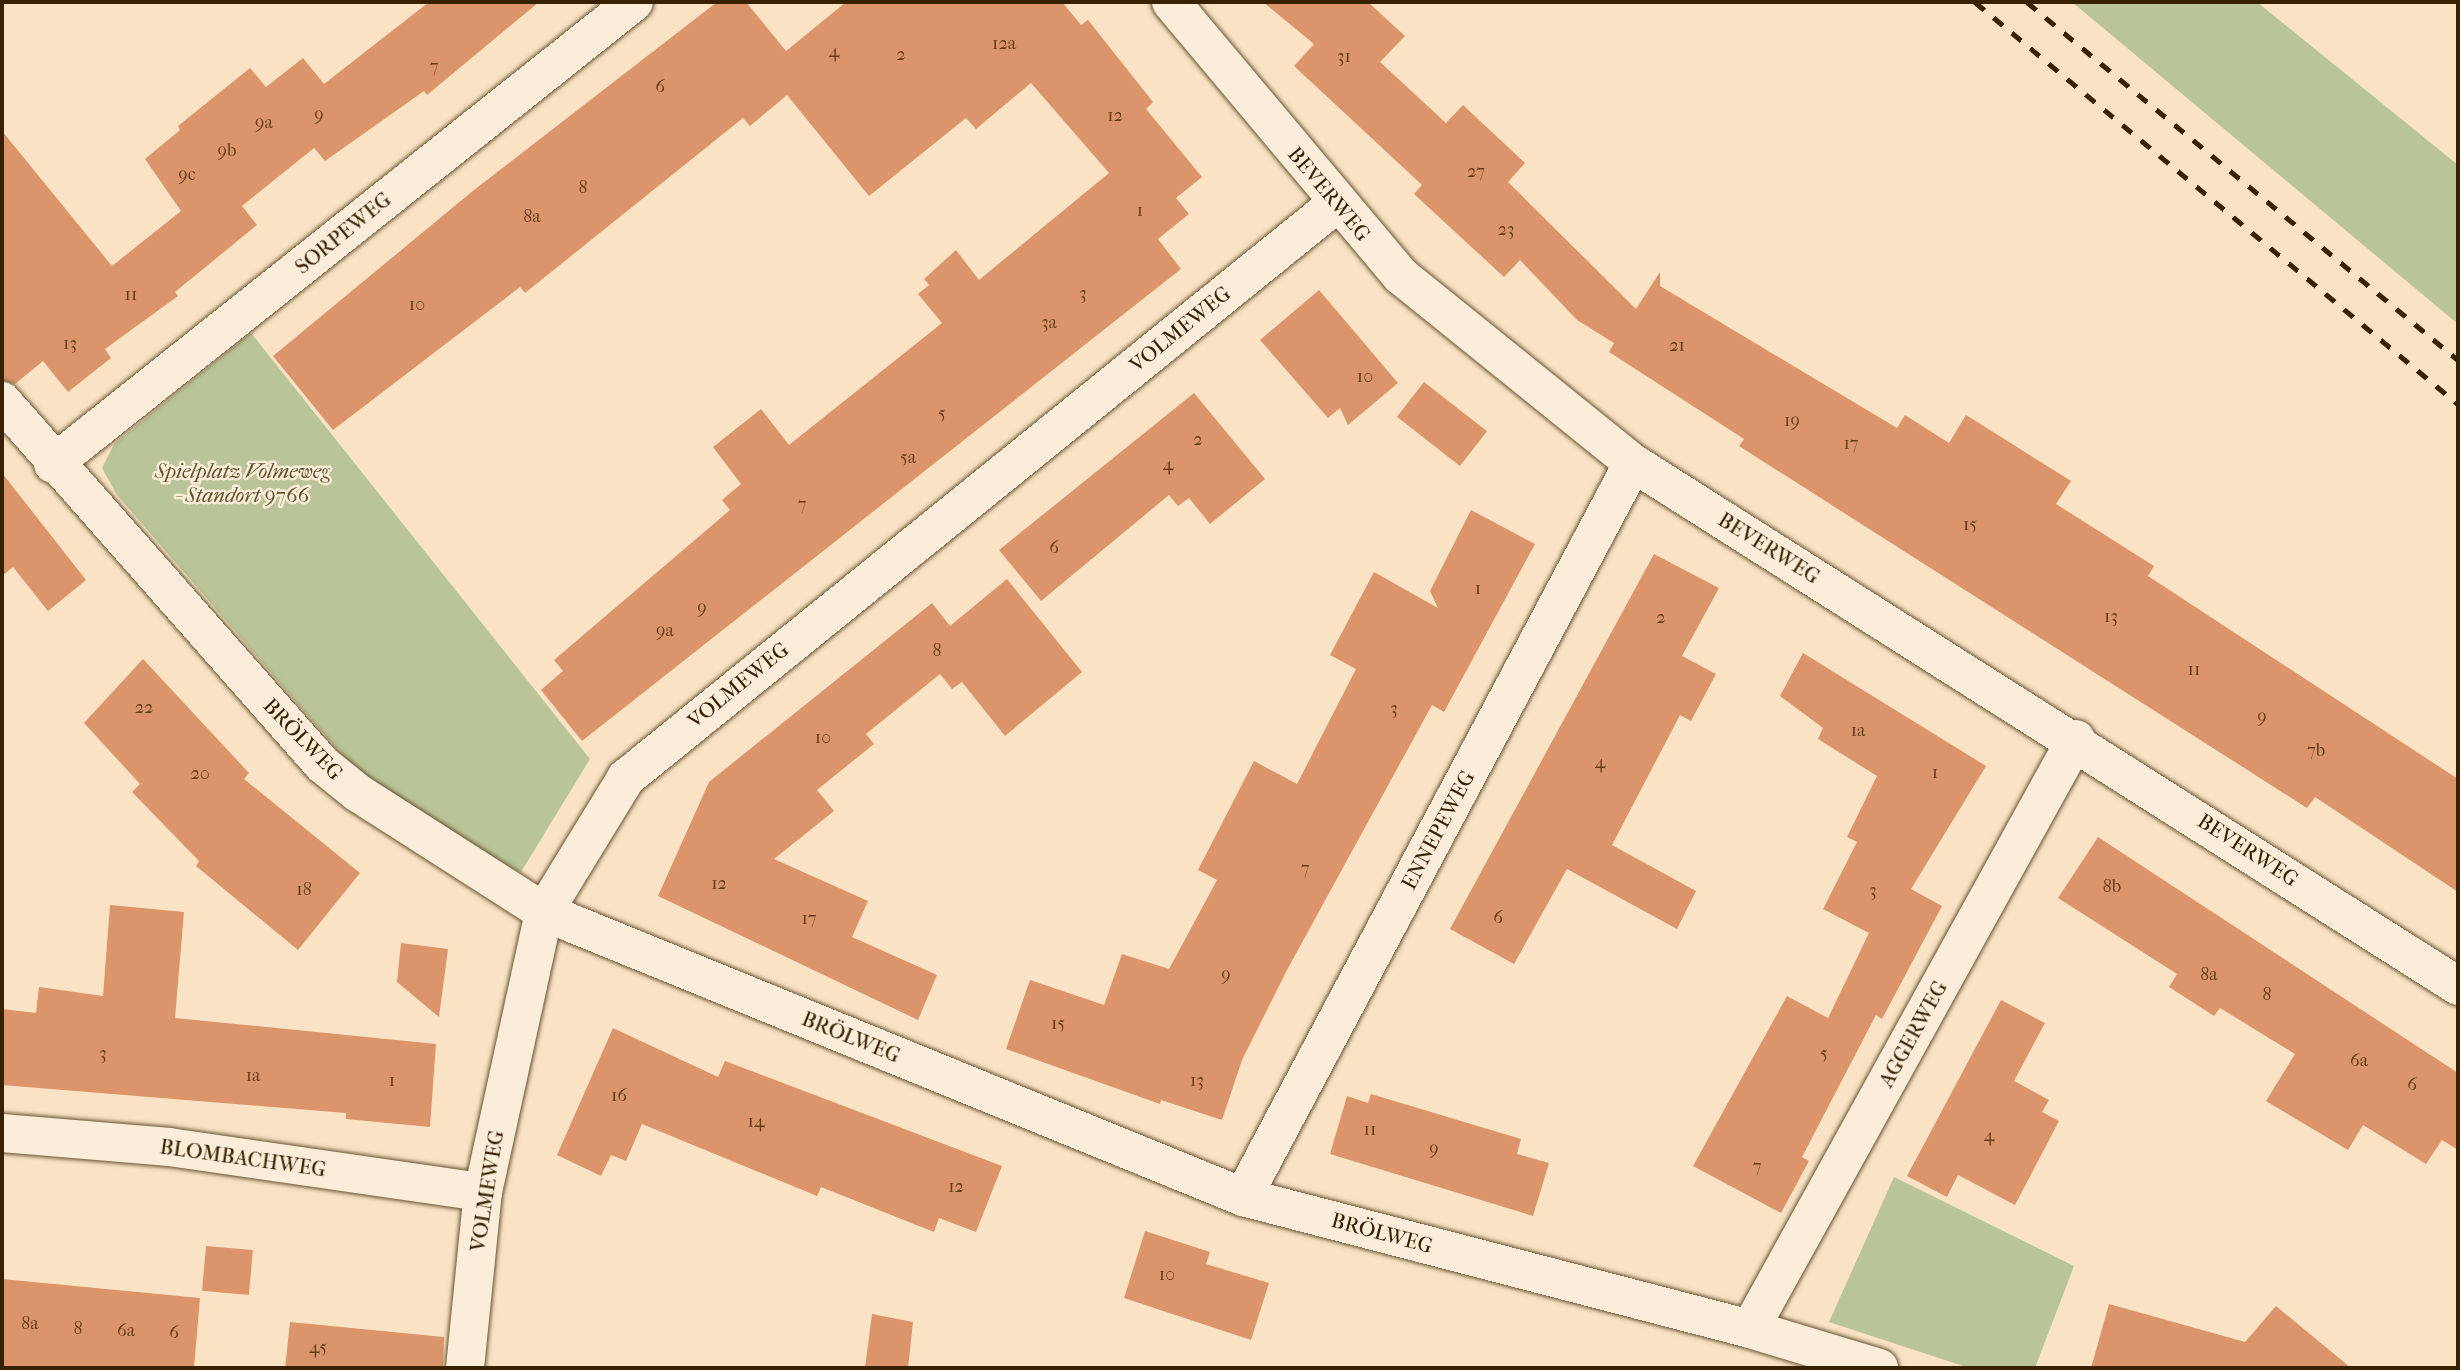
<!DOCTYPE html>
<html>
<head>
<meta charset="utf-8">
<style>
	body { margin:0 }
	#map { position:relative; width:2460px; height:1370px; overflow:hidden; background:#f9e3c4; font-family:"IM FELL French Canon",serif }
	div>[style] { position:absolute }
	.green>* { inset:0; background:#b9c598 }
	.building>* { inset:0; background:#dc956a; transform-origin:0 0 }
	.roads { filter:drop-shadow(0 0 2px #685231) drop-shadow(0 0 2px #685231) }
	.minor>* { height:38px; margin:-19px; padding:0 19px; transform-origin:19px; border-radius:19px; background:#fbedd9 }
	.rail>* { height:5px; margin-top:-2.5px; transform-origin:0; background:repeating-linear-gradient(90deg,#382100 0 12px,transparent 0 24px) }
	span { translate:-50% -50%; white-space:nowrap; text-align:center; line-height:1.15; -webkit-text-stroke:5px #fbedd9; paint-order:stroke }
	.number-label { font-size:18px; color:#613e1a }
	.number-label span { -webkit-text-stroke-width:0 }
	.street-label { font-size:21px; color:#382100 }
	.park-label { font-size:21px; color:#5f522e; font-style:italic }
	.frame { position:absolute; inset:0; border:4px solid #382100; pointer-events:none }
</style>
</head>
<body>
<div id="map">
	<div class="green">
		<i style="clip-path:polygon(2072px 2px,2257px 2px,2458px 165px,2458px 324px)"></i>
		<i style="clip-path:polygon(251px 333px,590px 759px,521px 872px,499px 864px,365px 781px,117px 495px,102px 468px,114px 444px)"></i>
		<i style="clip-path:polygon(1894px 1177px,2074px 1266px,2035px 1368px,1969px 1368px,1829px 1322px)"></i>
	</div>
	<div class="building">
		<i style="clip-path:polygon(429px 2px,539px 2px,427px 95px,424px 91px,325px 161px,314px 148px,242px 206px,257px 225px,175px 292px,178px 296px,105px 349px,111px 358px,68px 392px,43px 361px,15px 384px,2px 380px,2px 131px,112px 266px,181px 211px,145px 159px,180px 130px,178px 126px,250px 68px,266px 87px,303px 58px,324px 84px)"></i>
		<i style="clip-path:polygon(717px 2px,746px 2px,786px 51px,846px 2px,1062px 2px,1081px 25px,1088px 20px,1153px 102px,1146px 109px,1202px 177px,1176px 198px,1189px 214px,1158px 239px,1181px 269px,582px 741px,541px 690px,563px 671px,554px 660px,730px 510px,722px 500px,741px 484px,713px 447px,761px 409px,789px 445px,942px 323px,918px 294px,929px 285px,924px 279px,956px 250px,979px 280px,1109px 173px,1031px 83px,976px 129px,966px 118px,869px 196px,787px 95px,750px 126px,743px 118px,525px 293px,520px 287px,333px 430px,273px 356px,474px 190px)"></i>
		<i style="clip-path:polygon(1263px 2px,1368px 2px,1405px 36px,1380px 62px,1446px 123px,1463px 105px,1525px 163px,1508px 182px,1636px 309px,1660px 272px,1660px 286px,1897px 428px,1905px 415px,1949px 443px,1966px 415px,2071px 481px,2056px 504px,2154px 566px,2148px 576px,2458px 779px,2458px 892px,2315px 797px,2307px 808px,1739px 446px,1744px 439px,1609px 352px,1614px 343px,1577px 320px,1520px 260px,1504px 277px,1414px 194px,1422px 185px,1294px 66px,1314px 44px)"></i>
		<i style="clip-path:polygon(1319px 290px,1398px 383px,1348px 425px,1340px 408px,1328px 418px,1260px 340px)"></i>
		<i style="left:1424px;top:382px;width:80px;height:44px;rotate:38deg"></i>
		<i style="clip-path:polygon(1194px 393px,1265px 479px,1210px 524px,1189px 498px,1178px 506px,1169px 495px,1041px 601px,999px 550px)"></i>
		<i style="clip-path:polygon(2px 473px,86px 580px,48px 611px,13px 567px,2px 576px)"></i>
		<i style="clip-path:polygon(1471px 510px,1535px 544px,1444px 712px,1432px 705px,1287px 970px,1242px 1060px,1222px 1120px,1161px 1100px,1160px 1104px,1006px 1049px,1030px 980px,1104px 1005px,1122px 954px,1169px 969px,1217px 880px,1198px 870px,1254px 761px,1297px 784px,1356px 669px,1330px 655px,1374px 572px,1438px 608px,1430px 591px)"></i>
		<i style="clip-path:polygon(1654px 554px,1719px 588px,1682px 656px,1716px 674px,1691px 721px,1680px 715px,1612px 845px,1696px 891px,1677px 929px,1567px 869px,1514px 964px,1450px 929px)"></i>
		<i style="clip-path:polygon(1007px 579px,1082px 672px,1005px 736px,962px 682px,952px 689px,940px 674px,866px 734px,874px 744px,817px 790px,834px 811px,774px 859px,868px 901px,852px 937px,937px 975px,918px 1020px,658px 896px,709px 782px,932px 603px,950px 626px)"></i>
		<i style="clip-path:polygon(1803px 653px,1986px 766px,1911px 889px,1942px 906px,1882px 1019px,1876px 1015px,1802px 1157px,1809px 1161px,1781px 1213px,1693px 1166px,1787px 996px,1828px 1018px,1869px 933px,1823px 909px,1857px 842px,1847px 837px,1877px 776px,1818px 739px,1823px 728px,1780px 696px)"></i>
		<i style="clip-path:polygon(143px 659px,249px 773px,244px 779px,360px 873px,298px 950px,196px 866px,199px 861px,132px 792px,140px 784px,84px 723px)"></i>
		<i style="clip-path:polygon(2098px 837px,2458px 1073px,2458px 1150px,2442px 1140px,2426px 1164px,2363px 1125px,2348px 1150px,2266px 1101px,2295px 1054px,2220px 1008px,2214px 1016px,2169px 987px,2177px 974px,2058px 898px)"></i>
		<i style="clip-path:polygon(110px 905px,184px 912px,175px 1018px,436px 1044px,430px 1127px,346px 1119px,346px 1113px,2px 1085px,2px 1009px,36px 1013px,39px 987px,103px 996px)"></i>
		<i style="clip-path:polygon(401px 943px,448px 949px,439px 1017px,397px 982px)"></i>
		<i style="clip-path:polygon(2001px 1000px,2045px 1023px,2014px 1081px,2049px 1100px,2042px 1112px,2059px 1121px,2015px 1205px,1958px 1175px,1947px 1197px,1907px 1176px)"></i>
		<i style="clip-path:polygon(613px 1028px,718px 1077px,725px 1061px,1002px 1166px,976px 1232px,939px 1218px,934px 1232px,821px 1187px,817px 1196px,642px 1124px,626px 1161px,611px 1155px,601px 1176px,557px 1155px)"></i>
		<i style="clip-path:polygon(1371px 1094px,1521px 1139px,1517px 1154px,1549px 1163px,1533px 1216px,1330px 1154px,1347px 1096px,1368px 1103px)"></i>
		<i style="clip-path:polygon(1145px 1231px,1210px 1252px,1206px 1264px,1269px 1283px,1251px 1340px,1124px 1298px)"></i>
		<i style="left:206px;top:1246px;width:47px;height:45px;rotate:5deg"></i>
		<i style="clip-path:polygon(2px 1279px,200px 1298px,194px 1368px,2px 1368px)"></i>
		<i style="clip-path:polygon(2109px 1304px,2245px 1342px,2276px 1306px,2351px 1368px,2091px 1368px)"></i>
		<i style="clip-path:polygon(872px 1314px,913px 1322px,908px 1368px,865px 1368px)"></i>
		<i style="clip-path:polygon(290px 1322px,444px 1337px,443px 1368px,285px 1368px)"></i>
	</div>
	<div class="roads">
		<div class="minor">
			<i style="left:1171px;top:2px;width:358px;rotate:50deg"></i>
			<i style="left:1401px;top:276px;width:298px;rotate:38.9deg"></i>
			<i style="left:1633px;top:463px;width:977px;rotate:32.37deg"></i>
			<i style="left:2px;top:401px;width:484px;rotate:48.6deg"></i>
			<i style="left:322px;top:764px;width:46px;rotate:38.9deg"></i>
			<i style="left:358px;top:793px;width:221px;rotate:32.6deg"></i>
			<i style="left:544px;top:912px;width:755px;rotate:22.18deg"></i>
			<i style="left:1243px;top:1197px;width:524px;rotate:14.59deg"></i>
			<i style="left:1750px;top:1329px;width:135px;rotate:16.8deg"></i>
			<i style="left:53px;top:464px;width:742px;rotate:-38.49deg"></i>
			<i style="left:2px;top:1133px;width:168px;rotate:4.8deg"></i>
			<i style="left:169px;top:1147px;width:317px;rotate:8.2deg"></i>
			<i style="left:1243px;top:1197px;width:831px;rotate:-62.02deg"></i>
			<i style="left:1750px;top:1329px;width:674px;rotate:-61.08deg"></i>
			<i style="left:465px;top:1368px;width:177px;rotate:-84.2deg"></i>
			<i style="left:483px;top:1192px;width:287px;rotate:-77.7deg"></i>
			<i style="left:544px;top:912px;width:157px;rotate:-58.5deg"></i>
			<i style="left:626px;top:778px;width:913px;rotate:-38.95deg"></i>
		</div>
	</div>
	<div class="rail">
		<i style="left:1975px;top:2px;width:628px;rotate:39.77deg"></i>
		<i style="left:2027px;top:2px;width:560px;rotate:39.71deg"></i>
	</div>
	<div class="number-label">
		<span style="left:1004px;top:44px">12a</span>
		<span style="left:834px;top:52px">4</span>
		<span style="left:901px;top:55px">2</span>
		<span style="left:1344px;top:57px">31</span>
		<span style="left:434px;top:67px">7</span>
		<span style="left:660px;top:87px">6</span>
		<span style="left:319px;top:115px">9</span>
		<span style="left:1115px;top:116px">12</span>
		<span style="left:264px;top:123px">9a</span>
		<span style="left:227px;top:151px">9b</span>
		<span style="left:1476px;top:172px">27</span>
		<span style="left:187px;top:175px">9c</span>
		<span style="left:583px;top:188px">8</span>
		<span style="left:1140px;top:211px">1</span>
		<span style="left:532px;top:217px">8a</span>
		<span style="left:1506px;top:230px">23</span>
		<span style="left:1083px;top:294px">3</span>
		<span style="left:131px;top:295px">11</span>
		<span style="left:417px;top:305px">10</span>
		<span style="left:1049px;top:323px">3a</span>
		<span style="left:70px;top:344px">13</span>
		<span style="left:1677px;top:346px">21</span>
		<span style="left:1365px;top:377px">10</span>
		<span style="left:942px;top:414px">5</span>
		<span style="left:1792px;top:421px">19</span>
		<span style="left:1198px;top:440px">2</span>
		<span style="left:1851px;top:444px">17</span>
		<span style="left:908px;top:458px">5a</span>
		<span style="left:1168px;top:465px">4</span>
		<span style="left:802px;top:505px">7</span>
		<span style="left:1970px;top:525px">15</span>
		<span style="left:1054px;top:548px">6</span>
		<span style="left:1478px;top:589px">1</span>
		<span style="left:702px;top:608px">9</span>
		<span style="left:2111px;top:617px">13</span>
		<span style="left:1661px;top:618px">2</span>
		<span style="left:665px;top:631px">9a</span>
		<span style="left:937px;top:651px">8</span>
		<span style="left:2194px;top:670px">11</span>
		<span style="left:144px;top:708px">22</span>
		<span style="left:1394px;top:709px">3</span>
		<span style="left:2262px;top:717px">9</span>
		<span style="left:1858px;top:731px">1a</span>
		<span style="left:823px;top:738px">10</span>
		<span style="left:2316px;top:751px">7b</span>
		<span style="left:1600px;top:763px">4</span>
		<span style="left:1935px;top:773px">1</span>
		<span style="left:200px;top:774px">20</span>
		<span style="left:1305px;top:869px">7</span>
		<span style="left:719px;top:884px">12</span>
		<span style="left:2112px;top:887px">8b</span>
		<span style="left:304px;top:890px">18</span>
		<span style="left:1873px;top:891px">3</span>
		<span style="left:1498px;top:918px">6</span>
		<span style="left:809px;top:919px">17</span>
		<span style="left:1226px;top:975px">9</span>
		<span style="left:2209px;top:975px">8a</span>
		<span style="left:2267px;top:995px">8</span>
		<span style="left:1058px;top:1024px">15</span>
		<span style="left:103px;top:1054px">3</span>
		<span style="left:1824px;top:1054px">5</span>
		<span style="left:2359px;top:1061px">6a</span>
		<span style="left:253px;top:1076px">1a</span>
		<span style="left:392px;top:1081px">1</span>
		<span style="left:1197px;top:1081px">13</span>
		<span style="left:2412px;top:1085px">6</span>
		<span style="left:619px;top:1096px">16</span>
		<span style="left:756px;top:1122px">14</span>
		<span style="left:1370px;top:1130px">11</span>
		<span style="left:1989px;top:1136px">4</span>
		<span style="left:1434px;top:1149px">9</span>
		<span style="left:1757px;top:1167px">7</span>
		<span style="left:956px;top:1187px">12</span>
		<span style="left:1167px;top:1275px">10</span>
		<span style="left:30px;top:1324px">8a</span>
		<span style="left:78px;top:1329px">8</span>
		<span style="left:126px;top:1331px">6a</span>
		<span style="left:174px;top:1333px">6</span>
		<span style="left:318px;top:1348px">45</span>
	</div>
	<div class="street-label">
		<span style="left:1329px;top:194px;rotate:50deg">BEVERWEG</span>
		<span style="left:343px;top:233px;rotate:-39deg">SORPEWEG</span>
		<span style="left:1180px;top:329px;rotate:-39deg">VOLMEWEG</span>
		<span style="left:1769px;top:548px;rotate:32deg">BEVERWEG</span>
		<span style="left:738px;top:685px;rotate:-39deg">VOLMEWEG</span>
		<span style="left:303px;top:739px;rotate:46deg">BRÖLWEG</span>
		<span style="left:1438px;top:830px;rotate:-62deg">ENNEPEWEG</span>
		<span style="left:2248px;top:850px;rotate:33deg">BEVERWEG</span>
		<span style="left:1913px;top:1034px;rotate:-61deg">AGGERWEG</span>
		<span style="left:851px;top:1037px;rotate:22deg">BRÖLWEG</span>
		<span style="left:243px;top:1158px;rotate:8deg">BLOMBACHWEG</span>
		<span style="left:487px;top:1191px;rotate:-81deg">VOLMEWEG</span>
		<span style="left:1382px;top:1233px;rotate:15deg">BRÖLWEG</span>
	</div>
	<div class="park-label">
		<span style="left:242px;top:483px">Spielplatz Volmeweg<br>- Standort 9766</span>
	</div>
	<div class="frame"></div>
</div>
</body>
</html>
